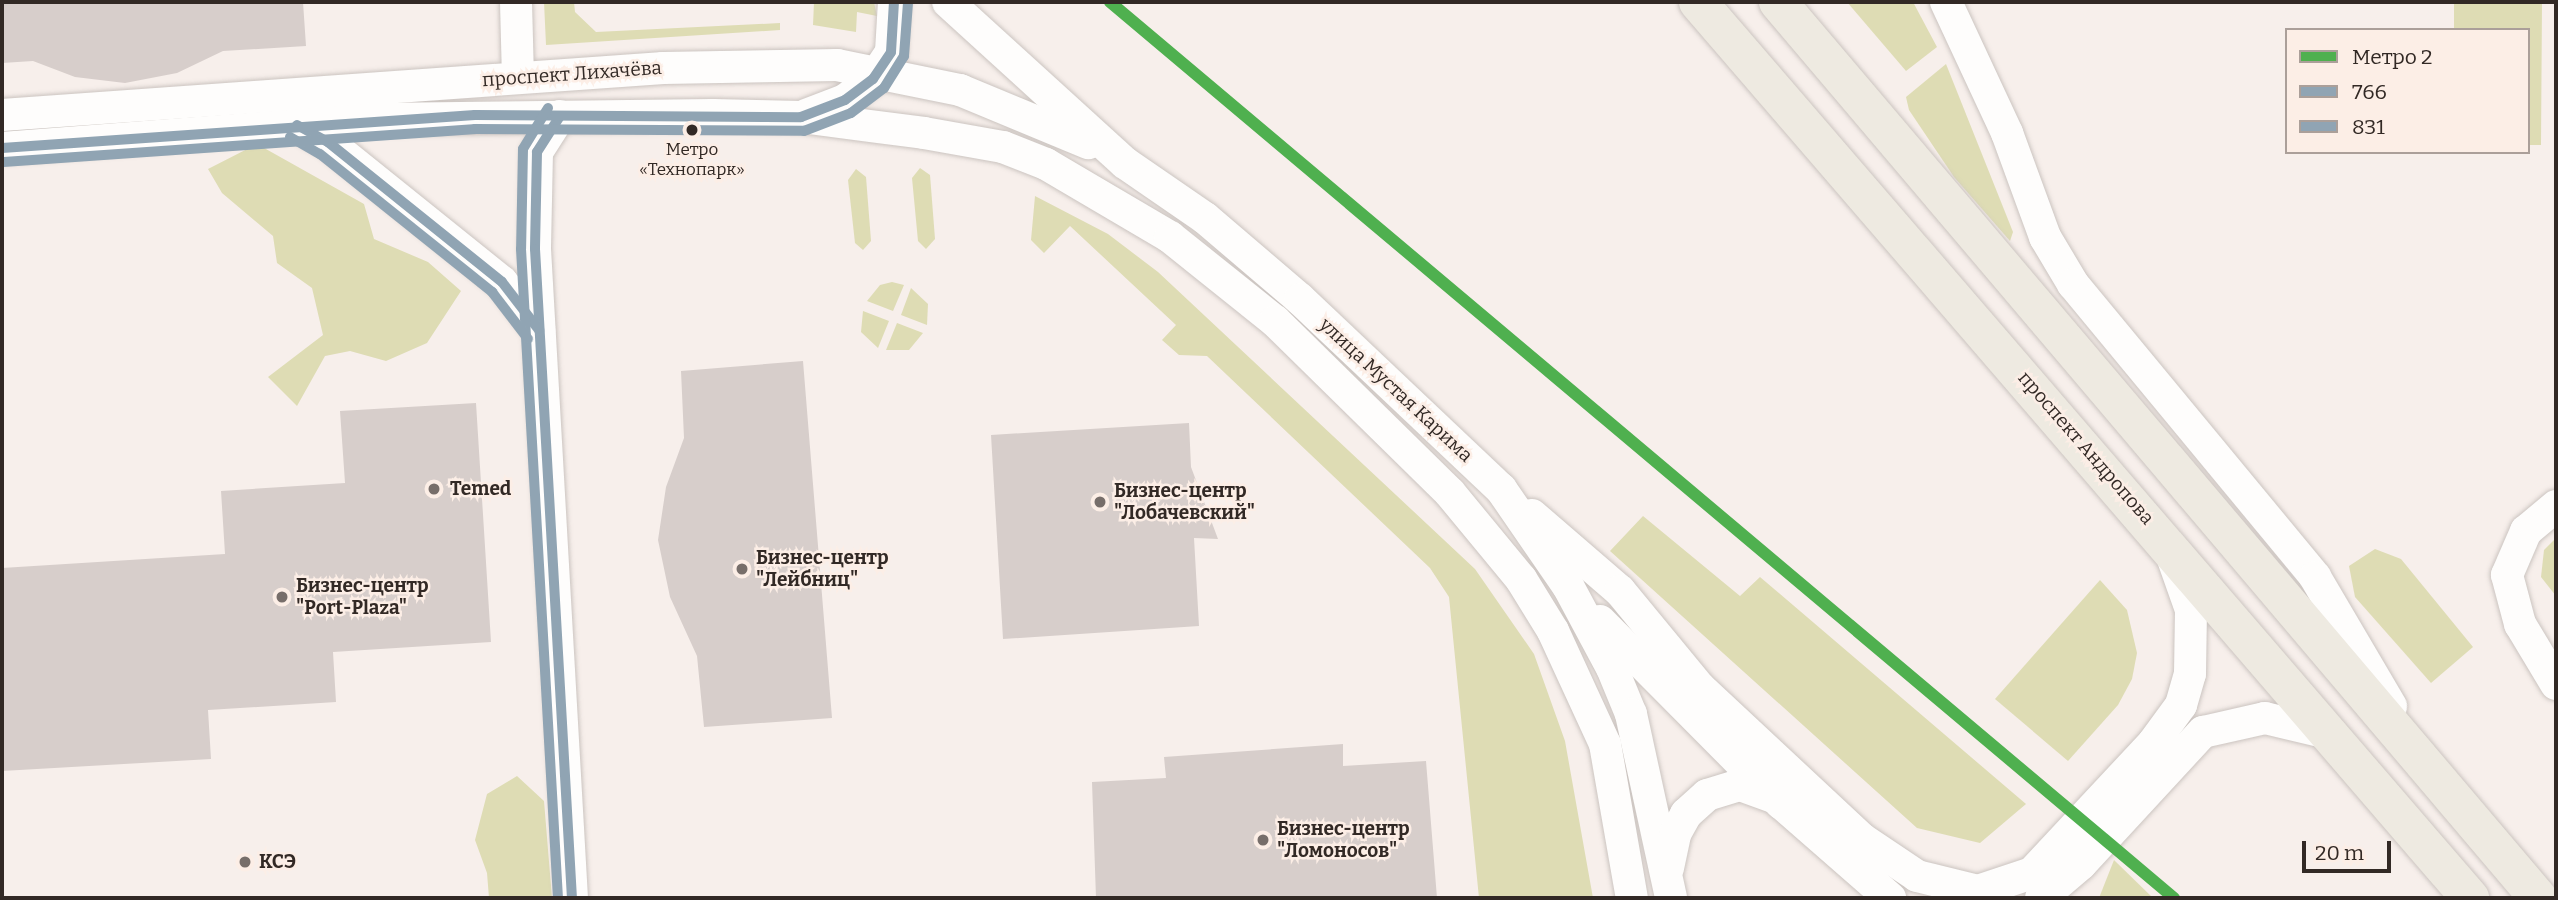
<!DOCTYPE html>
<html>
<head>
<meta charset="utf-8">
<style>
	body { margin:0 }
	#map { position:relative; width:2558px; height:900px; overflow:hidden; background:#f7efeb; font-family:Bitter,serif }
	div>[style] { position:absolute }
	.green>* { inset:0; background:#dedcb4 }
	.building>* { inset:0; background:#d7cecb }
	.roads { filter:drop-shadow(0 0 2px #cbc4c0) drop-shadow(0 0 2px #cbc4c0) }
	.minor>* { height:32px; margin:-16px; padding:0 16px; transform-origin:16px; border-radius:16px; background:#fefdfc }
	.major>* { height:38px; margin:-19px; padding:0 19px; transform-origin:19px; border-radius:19px; background:#eeeae1 }
	.bus-1>* { height:10px; margin:-5px; padding:0 5px; transform-origin:5px; border-radius:5px; background:#90a4b3 }
	.bus-2>* { height:10px; margin:-5px; padding:0 5px; transform-origin:5px; border-radius:5px; background:#90a4b3 }
	.metro-1>* { height:12px; margin:-6px; padding:0 6px; transform-origin:6px; border-radius:6px; background:#4fb04f }
	.dots>* { width:19px; height:19px; translate:-50% -50%; box-sizing:border-box; border:4px solid #fceee6; border-radius:50% }
	span { translate:-50% -50%; white-space:nowrap; text-align:center; line-height:1.15; -webkit-text-stroke:5px #fceee6; paint-order:stroke }
	.bus-label { font-size:17px; color:#322925 }
	.street-label { font-size:19px; color:#322925 }
	.poi-label { font-size:19px; color:#322925; font-weight:700 }
	.left { translate:0 -50%; text-align:left }
	.frame { position:absolute; inset:0; border:4px solid #322925; pointer-events:none }
	.legend { position:absolute; left:2285px; top:28px; width:245px; height:126px; box-sizing:border-box; background:#fceee6; border:2px solid #ab9f99; margin:0; padding:9px 12px; list-style:none; font-size:21px; color:#322925 }
	.legend li { display:flex; align-items:center; gap:14px; height:35px }
	.legend b { width:35px; border:2px solid #ab9f99 }
	.scale { position:absolute; left:2302px; top:841px; width:89px; height:32px; box-sizing:border-box; border:4px solid #322925; border-top:0; padding-left:9px; font-size:21px; line-height:24px; white-space:nowrap; color:#322925; -webkit-text-stroke:5px #fceee6; paint-order:stroke }
</style>
</head>
<body>
<div id="map">
	<div class="green">
		<i style="clip-path:polygon(544px 2px,574px 2px,575px 12px,596px 32px,780px 23px,780px 30px,546px 45px)"></i>
		<i style="clip-path:polygon(814px 2px,874px 2px,877px 16px,857px 12px,856px 32px,813px 25px)"></i>
		<i style="clip-path:polygon(1847px 2px,1913px 2px,1937px 47px,1906px 71px)"></i>
		<i style="clip-path:polygon(2454px 2px,2542px 2px,2541px 145px,2528px 145px,2528px 30px,2454px 30px)"></i>
		<i style="clip-path:polygon(1946px 64px,2013px 232px,2010px 241px,1954px 177px,1909px 110px,1906px 97px)"></i>
		<i style="clip-path:polygon(257px 144px,364px 204px,374px 239px,428px 262px,461px 291px,427px 343px,386px 361px,350px 351px,325px 356px,297px 406px,268px 377px,323px 335px,312px 288px,277px 263px,273px 236px,222px 193px,208px 169px)"></i>
		<i style="clip-path:polygon(920px 168px,930px 175px,935px 239px,926px 249px,918px 241px,912px 178px)"></i>
		<i style="clip-path:polygon(856px 169px,866px 177px,871px 241px,863px 250px,855px 243px,848px 180px)"></i>
		<i style="clip-path:polygon(1035px 196px,1108px 234px,1158px 272px,1475px 569px,1534px 654px,1565px 741px,1593px 898px,1479px 898px,1449px 597px,1430px 568px,1207px 356px,1179px 355px,1162px 340px,1176px 325px,1070px 226px,1044px 253px,1031px 240px)"></i>
		<i style="clip-path:polygon(892px 282px,904px 285px,893px 311px,867px 301px,880px 285px)"></i>
		<i style="clip-path:polygon(911px 288px,928px 304px,927px 325px,901px 315px)"></i>
		<i style="clip-path:polygon(863px 311px,889px 321px,878px 348px,861px 332px)"></i>
		<i style="clip-path:polygon(897px 323px,923px 333px,909px 350px,886px 350px)"></i>
		<i style="clip-path:polygon(1643px 516px,1740px 596px,1760px 577px,2026px 804px,1980px 843px,1917px 828px,1610px 551px)"></i>
		<i style="clip-path:polygon(2556px 538px,2556px 596px,2541px 577px,2544px 550px)"></i>
		<i style="clip-path:polygon(2375px 549px,2401px 559px,2473px 647px,2431px 683px,2355px 597px,2349px 566px)"></i>
		<i style="clip-path:polygon(2100px 580px,2127px 610px,2137px 653px,2132px 679px,2118px 705px,2068px 761px,1995px 699px)"></i>
		<i style="clip-path:polygon(517px 776px,544px 801px,552px 898px,489px 898px,487px 873px,475px 840px,487px 794px)"></i>
		<i style="clip-path:polygon(2114px 860px,2153px 898px,2099px 898px)"></i>
	</div>
	<div class="building">
		<i style="clip-path:polygon(2px 2px,303px 2px,306px 46px,223px 51px,177px 73px,125px 83px,75px 77px,33px 61px,2px 63px)"></i>
		<i style="clip-path:polygon(803px 361px,832px 718px,704px 727px,697px 656px,670px 597px,658px 540px,666px 487px,684px 438px,681px 371px)"></i>
		<i style="clip-path:polygon(476px 403px,491px 642px,333px 652px,336px 702px,208px 710px,211px 759px,2px 771px,2px 568px,225px 554px,221px 491px,345px 483px,340px 411px)"></i>
		<i style="clip-path:polygon(1189px 423px,1191px 467px,1218px 539px,1194px 538px,1199px 626px,1003px 639px,991px 435px)"></i>
		<i style="clip-path:polygon(1343px 744px,1343px 766px,1426px 761px,1437px 898px,1096px 898px,1092px 782px,1166px 778px,1164px 757px)"></i>
	</div>
	<div class="roads">
		<div class="minor">
			<i style="left:516px;top:2px;width:75px;rotate:88.5deg"></i>
			<i style="left:948px;top:2px;width:239px;rotate:42.3deg"></i>
			<i style="left:1125px;top:163px;width:97px;rotate:34.5deg"></i>
			<i style="left:1205px;top:218px;width:125px;rotate:40.5deg"></i>
			<i style="left:1300px;top:299px;width:277px;rotate:43.4deg"></i>
			<i style="left:1501px;top:489px;width:118px;rotate:55.4deg"></i>
			<i style="left:1568px;top:586px;width:93px;rotate:61.8deg"></i>
			<i style="left:1612px;top:668px;width:50px;rotate:67.6deg"></i>
			<i style="left:1631px;top:714px;width:188px;rotate:77.7deg"></i>
			<i style="left:1946px;top:2px;width:145px;rotate:65deg"></i>
			<i style="left:2007px;top:133px;width:111px;rotate:69.9deg"></i>
			<i style="left:2045px;top:237px;width:55px;rotate:59.2deg"></i>
			<i style="left:2073px;top:284px;width:380px;rotate:50.4deg"></i>
			<i style="left:2315px;top:577px;width:150px;rotate:59.5deg"></i>
			<i style="left:2px;top:115px;width:663px;rotate:-4.07deg"></i>
			<i style="left:663px;top:68px;width:174px;rotate:-1deg"></i>
			<i style="left:837px;top:65px;width:126px;rotate:11.5deg"></i>
			<i style="left:960px;top:90px;width:139px;rotate:22.5deg"></i>
			<i style="left:806px;top:115px;width:42px;rotate:-21deg"></i>
			<i style="left:845px;top:100px;width:35px;rotate:-37deg"></i>
			<i style="left:873px;top:79px;width:32px;rotate:-56deg"></i>
			<i style="left:891px;top:52px;width:50px;rotate:-86.6deg"></i>
			<i style="left:560px;top:116px;width:43px;rotate:122.6deg"></i>
			<i style="left:537px;top:152px;width:97px;rotate:91.2deg"></i>
			<i style="left:535px;top:249px;width:650px;rotate:86.74deg"></i>
			<i style="left:297px;top:125px;width:35px;rotate:29deg"></i>
			<i style="left:328px;top:142px;width:223px;rotate:38.8deg"></i>
			<i style="left:502px;top:282px;width:61px;rotate:52.4deg"></i>
			<i style="left:2px;top:148px;width:375px;rotate:-4.4deg"></i>
			<i style="left:376px;top:119px;width:337px;rotate:-0.7deg"></i>
			<i style="left:713px;top:115px;width:88px;rotate:1.3deg"></i>
			<i style="left:801px;top:117px;width:124px;rotate:7.4deg"></i>
			<i style="left:924px;top:133px;width:80px;rotate:10deg"></i>
			<i style="left:1003px;top:147px;width:46px;rotate:21.6deg"></i>
			<i style="left:1046px;top:164px;width:144px;rotate:30.5deg"></i>
			<i style="left:1170px;top:237px;width:134px;rotate:38.7deg"></i>
			<i style="left:1275px;top:321px;width:245px;rotate:44.5deg"></i>
			<i style="left:1450px;top:493px;width:112px;rotate:50.5deg"></i>
			<i style="left:1521px;top:579px;width:61px;rotate:58.4deg"></i>
			<i style="left:1553px;top:631px;width:124px;rotate:65.3deg"></i>
			<i style="left:1605px;top:744px;width:156px;rotate:80.1deg"></i>
			<i style="left:2556px;top:506px;width:39px;rotate:140deg"></i>
			<i style="left:2526px;top:531px;width:48px;rotate:113.4deg"></i>
			<i style="left:2507px;top:575px;width:51px;rotate:75.1deg"></i>
			<i style="left:2520px;top:624px;width:70px;rotate:59deg"></i>
			<i style="left:1532px;top:515px;width:116px;rotate:40.8deg"></i>
			<i style="left:1620px;top:591px;width:126px;rotate:50.5deg"></i>
			<i style="left:1700px;top:688px;width:221px;rotate:43deg"></i>
			<i style="left:1862px;top:839px;width:66px;rotate:33.9deg"></i>
			<i style="left:1917px;top:876px;width:63px;rotate:13.8deg"></i>
			<i style="left:1978px;top:891px;width:57px;rotate:-18.4deg"></i>
			<i style="left:2032px;top:873px;width:179px;rotate:-47deg"></i>
			<i style="left:2154px;top:742px;width:46px;rotate:-53.9deg"></i>
			<i style="left:2181px;top:705px;width:32px;rotate:-74deg"></i>
			<i style="left:2190px;top:674px;width:64px;rotate:-89.1deg"></i>
			<i style="left:2191px;top:610px;width:54px;rotate:-109.4deg"></i>
			<i style="left:1600px;top:621px;width:257px;rotate:45.2deg"></i>
			<i style="left:1781px;top:803px;width:145px;rotate:41.1deg"></i>
			<i style="left:1668px;top:868px;width:35px;rotate:-78deg"></i>
			<i style="left:1675px;top:834px;width:23px;rotate:-61deg"></i>
			<i style="left:1686px;top:814px;width:28px;rotate:-42deg"></i>
			<i style="left:1707px;top:795px;width:34px;rotate:-17deg"></i>
			<i style="left:1740px;top:785px;width:33px;rotate:20deg"></i>
			<i style="left:2041px;top:898px;width:52px;rotate:-40.4deg"></i>
			<i style="left:2081px;top:864px;width:180px;rotate:-47.3deg"></i>
			<i style="left:2203px;top:732px;width:64px;rotate:-12.7deg"></i>
			<i style="left:2265px;top:718px;width:69px;rotate:13.4deg"></i>
		</div>
		<div class="major">
			<i style="left:1698px;top:2px;width:1183px;rotate:49.25deg"></i>
			<i style="left:1778px;top:2px;width:1175px;rotate:49.69deg"></i>
		</div>
	</div>
	<div class="bus-1">
		<i style="left:560px;top:116px;width:43px;rotate:122.6deg"></i>
		<i style="left:537px;top:152px;width:97px;rotate:91.2deg"></i>
		<i style="left:535px;top:249px;width:650px;rotate:86.74deg"></i>
		<i style="left:297px;top:125px;width:35px;rotate:29deg"></i>
		<i style="left:328px;top:142px;width:223px;rotate:38.8deg"></i>
		<i style="left:502px;top:282px;width:61px;rotate:52.4deg"></i>
		<i style="left:2px;top:148px;width:474px;rotate:-4deg"></i>
		<i style="left:475px;top:115px;width:326px;rotate:0.4deg"></i>
		<i style="left:801px;top:117px;width:47px;rotate:-21.1deg"></i>
		<i style="left:845px;top:100px;width:35px;rotate:-37deg"></i>
		<i style="left:873px;top:79px;width:32px;rotate:-56deg"></i>
		<i style="left:891px;top:52px;width:50px;rotate:-86.6deg"></i>
	</div>
	<div class="bus-2">
		<i style="left:548px;top:108px;width:48px;rotate:121.4deg"></i>
		<i style="left:523px;top:149px;width:100px;rotate:91.1deg"></i>
		<i style="left:521px;top:249px;width:650px;rotate:86.74deg"></i>
		<i style="left:290px;top:137px;width:34px;rotate:30deg"></i>
		<i style="left:320px;top:154px;width:221px;rotate:38.7deg"></i>
		<i style="left:492px;top:292px;width:59px;rotate:52.5deg"></i>
		<i style="left:3px;top:162px;width:473px;rotate:-4deg"></i>
		<i style="left:475px;top:129px;width:329px;rotate:0.3deg"></i>
		<i style="left:804px;top:131px;width:50px;rotate:-21deg"></i>
		<i style="left:851px;top:113px;width:41px;rotate:-37.1deg"></i>
		<i style="left:884px;top:88px;width:38px;rotate:-58deg"></i>
		<i style="left:904px;top:56px;width:53px;rotate:-85.7deg"></i>
	</div>
	<div class="metro-1">
		<i style="left:1110px;top:2px;width:1391px;rotate:40.1deg"></i>
	</div>
	<div class="dots">
		<i style="left:692px;top:130px;background:#322925"></i>
		<i style="left:434px;top:489px;background:#776e6a"></i>
		<i style="left:1100px;top:502px;background:#776e6a"></i>
		<i style="left:742px;top:569px;background:#776e6a"></i>
		<i style="left:282px;top:597px;background:#776e6a"></i>
		<i style="left:1263px;top:840px;background:#776e6a"></i>
		<i style="left:245px;top:862px;background:#776e6a"></i>
	</div>
	<div class="bus-label">
		<span style="left:692px;top:160px">Метро<br>«Технопарк»</span>
	</div>
	<div class="street-label">
		<span style="left:572px;top:74px;rotate:-4deg">проспект Лихачёва</span>
		<span style="left:1396px;top:390px;rotate:43deg">улица Мустая Карима</span>
		<span style="left:2086px;top:448px;rotate:49deg">проспект Андропова</span>
	</div>
	<div class="poi-label">
		<span class="left" style="left:450px;top:489px">Temed</span>
		<span class="left" style="left:1114px;top:502px">Бизнес-центр<br>"Лобачевский"</span>
		<span class="left" style="left:756px;top:569px">Бизнес-центр<br>"Лейбниц"</span>
		<span class="left" style="left:296px;top:597px">Бизнес-центр<br>"Port-Plaza"</span>
		<span class="left" style="left:1277px;top:840px">Бизнес-центр<br>"Ломоносов"</span>
		<span class="left" style="left:259px;top:862px">КСЭ</span>
	</div>
	<div class="frame"></div>
	<ul class="legend">
	<li><b style="height:9px;background:#4fb04f"></b>Метро 2</li>
	<li><b style="height:9px;background:#90a4b3"></b>766</li>
	<li><b style="height:9px;background:#90a4b3"></b>831</li>
	</ul>
	<div class="scale">20 m</div>
</div>
</body>
</html>
